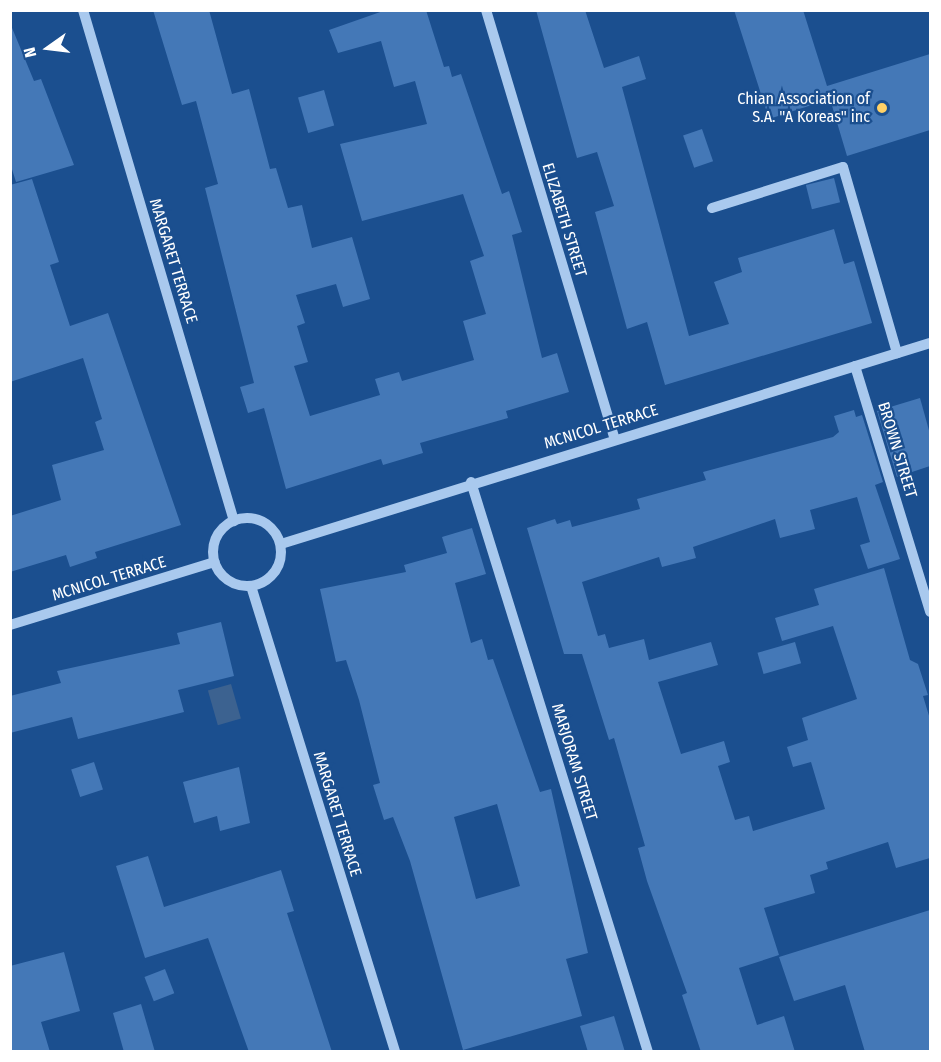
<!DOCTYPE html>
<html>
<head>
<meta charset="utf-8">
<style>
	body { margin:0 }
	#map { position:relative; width:941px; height:1062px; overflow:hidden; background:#1b4f8f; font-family:"Fira Sans Condensed",sans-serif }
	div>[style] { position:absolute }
	.water>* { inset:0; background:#3c6290; transform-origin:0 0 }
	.building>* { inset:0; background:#4478b7; transform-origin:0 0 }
	.minor>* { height:10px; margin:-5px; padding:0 5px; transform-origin:5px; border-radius:5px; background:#a9c9ee }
	.minor>.ring { margin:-5px; padding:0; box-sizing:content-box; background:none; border:10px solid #a9c9ee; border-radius:50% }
	.dots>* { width:16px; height:16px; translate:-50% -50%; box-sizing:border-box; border:3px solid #1b4f8f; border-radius:50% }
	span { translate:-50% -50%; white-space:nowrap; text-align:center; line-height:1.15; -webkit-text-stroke:4.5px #1b4f8f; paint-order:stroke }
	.poi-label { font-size:16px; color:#fff }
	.right { translate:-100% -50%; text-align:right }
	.street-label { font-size:16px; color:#fff }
	.frame { position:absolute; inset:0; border:12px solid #fff; pointer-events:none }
	.north { position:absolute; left:18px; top:18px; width:60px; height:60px; -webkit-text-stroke:4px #1b4f8f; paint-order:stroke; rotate:256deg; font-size:16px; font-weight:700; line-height:24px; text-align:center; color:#fff }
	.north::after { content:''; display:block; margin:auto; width:21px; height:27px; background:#fff; clip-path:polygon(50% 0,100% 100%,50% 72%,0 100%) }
</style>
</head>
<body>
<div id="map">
	<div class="water">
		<i style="left:231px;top:684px;width:36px;height:24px;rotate:74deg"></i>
	</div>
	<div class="building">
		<i style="clip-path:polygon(153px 10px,209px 10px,232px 94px,249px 89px,270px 169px,276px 168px,288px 208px,302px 205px,312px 248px,352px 237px,370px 299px,343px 307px,336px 284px,296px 295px,305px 323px,297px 326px,308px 362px,294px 366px,310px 416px,380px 395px,375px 379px,399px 372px,402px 381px,474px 360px,463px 321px,486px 314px,470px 261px,484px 256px,463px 194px,362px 221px,340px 144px,427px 124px,415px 81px,394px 87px,381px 41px,338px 53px,329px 30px,386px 10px,426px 10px,444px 67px,449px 66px,452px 77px,461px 74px,502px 194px,509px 191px,522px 232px,512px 235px,542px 358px,557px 353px,569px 392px,506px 411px,508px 418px,420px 443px,423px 453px,383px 465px,381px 459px,286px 489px,264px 408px,248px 413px,240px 387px,254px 383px,205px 188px,218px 184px,196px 101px,182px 105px)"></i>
		<i style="clip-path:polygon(536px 10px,585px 10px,604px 68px,639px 56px,646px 79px,622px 87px,689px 336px,729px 324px,714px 282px,742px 272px,738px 258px,834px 229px,844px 264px,854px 261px,872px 323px,665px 385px,647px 322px,627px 329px,595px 212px,614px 206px,597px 152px,577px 158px)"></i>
		<i style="clip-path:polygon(734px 10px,803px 10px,827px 86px,930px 54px,930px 130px,847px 156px,830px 99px,769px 119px)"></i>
		<i style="clip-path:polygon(10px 23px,34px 81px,41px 79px,74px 165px,16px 182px,10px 163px)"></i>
		<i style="left:324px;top:90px;width:37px;height:27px;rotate:74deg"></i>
		<i style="left:702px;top:129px;width:34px;height:20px;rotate:71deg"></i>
		<i style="left:834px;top:178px;width:25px;height:29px;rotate:76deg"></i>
		<i style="clip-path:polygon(32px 179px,59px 262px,50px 265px,70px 326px,108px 313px,181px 525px,95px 552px,97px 558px,70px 567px,66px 555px,10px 572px,10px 516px,61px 500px,52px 465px,104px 450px,95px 422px,102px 419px,83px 358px,10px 382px,10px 185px)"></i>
		<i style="clip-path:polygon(920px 398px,930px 434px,930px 466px,897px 477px,877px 411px)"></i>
		<i style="clip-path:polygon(854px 410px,856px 417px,862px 415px,883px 482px,875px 485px,900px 559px,868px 569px,860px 545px,870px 542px,857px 497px,810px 510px,815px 529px,780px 538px,775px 519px,693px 547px,696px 558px,662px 567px,659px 557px,582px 582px,598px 636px,605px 634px,609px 648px,644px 639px,649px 660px,711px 642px,718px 665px,658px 682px,681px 754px,724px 741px,730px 762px,718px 766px,735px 820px,749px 816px,753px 831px,825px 809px,811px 762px,793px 767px,787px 747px,808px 740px,802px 718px,857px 699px,833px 626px,782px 641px,775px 618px,819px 605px,814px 589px,884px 568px,910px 660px,918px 664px,928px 695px,923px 696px,930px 719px,930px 858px,896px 868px,888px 842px,826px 862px,828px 869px,810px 875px,815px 893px,764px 908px,779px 955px,739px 968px,757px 1025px,784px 1016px,795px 1052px,701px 1052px,682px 995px,687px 993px,647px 881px,638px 848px,645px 846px,614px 738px,609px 740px,582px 654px,564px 654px,527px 528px,555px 519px,557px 524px,570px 520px,572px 527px,640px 509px,637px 499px,706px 480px,703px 472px,833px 437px,839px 432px,834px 416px)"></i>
		<i style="clip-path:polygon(evenodd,472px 528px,486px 574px,455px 583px,471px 643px,482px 639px,488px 660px,493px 659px,540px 792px,551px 789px,588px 953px,566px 959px,582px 1016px,463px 1050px,410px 861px,393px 817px,384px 820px,373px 785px,380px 783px,359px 700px,346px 660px,336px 662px,320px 589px,406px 572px,404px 565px,447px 553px,442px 537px,472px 528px,497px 804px,520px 886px,476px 899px,454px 817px,497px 804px)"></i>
		<i style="clip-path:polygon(221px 622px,234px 676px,178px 690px,184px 712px,78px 739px,72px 717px,10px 733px,10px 696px,61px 683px,57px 671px,180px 644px,177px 633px)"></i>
		<i style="left:795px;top:642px;width:22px;height:39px;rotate:74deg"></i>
		<i style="left:94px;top:762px;width:29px;height:24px;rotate:72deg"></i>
		<i style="clip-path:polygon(239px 767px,250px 823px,220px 831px,217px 816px,194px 823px,183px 782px)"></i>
		<i style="clip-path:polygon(148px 856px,164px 907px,281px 870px,294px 911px,287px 913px,332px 1052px,249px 1052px,208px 938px,145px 958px,116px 866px)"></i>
		<i style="clip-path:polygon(930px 910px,930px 1052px,865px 1052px,845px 985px,794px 1001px,779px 957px)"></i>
		<i style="clip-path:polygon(64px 952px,80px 1011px,41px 1022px,50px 1052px,10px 1052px,10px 966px)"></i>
		<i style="left:165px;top:969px;width:26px;height:22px;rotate:69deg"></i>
		<i style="clip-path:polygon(141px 1004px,155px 1052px,124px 1052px,113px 1013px)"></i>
		<i style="clip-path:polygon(614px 1016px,625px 1052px,588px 1052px,580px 1026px)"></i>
	</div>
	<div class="minor">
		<i style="left:83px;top:10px;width:533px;rotate:73.54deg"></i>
		<i style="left:486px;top:10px;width:446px;rotate:73.3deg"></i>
		<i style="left:712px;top:208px;width:137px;rotate:-17.4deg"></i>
		<i style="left:843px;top:167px;width:194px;rotate:73.8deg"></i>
		<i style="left:855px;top:366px;width:257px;rotate:73deg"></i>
		<i style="left:471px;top:482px;width:597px;rotate:72.75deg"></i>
		<i class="ring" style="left:213px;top:518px;width:58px;height:58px"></i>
		<i style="left:281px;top:544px;width:679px;rotate:-17.21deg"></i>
		<i style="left:251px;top:586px;width:488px;rotate:72.8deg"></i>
		<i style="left:10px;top:625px;width:214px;rotate:-17.1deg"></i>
	</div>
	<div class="dots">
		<i style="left:882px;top:108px;background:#ffd166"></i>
	</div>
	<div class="poi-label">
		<span class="right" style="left:870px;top:108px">Chian Association of<br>S.A. "A Koreas" inc</span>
	</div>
	<div class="street-label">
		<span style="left:564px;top:220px;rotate:73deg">ELIZABETH STREET</span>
		<span style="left:173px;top:261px;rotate:73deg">MARGARET TERRACE</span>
		<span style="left:601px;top:427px;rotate:-17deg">MCNICOL TERRACE</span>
		<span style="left:897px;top:450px;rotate:73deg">BROWN STREET</span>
		<span style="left:109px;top:579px;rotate:-17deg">MCNICOL TERRACE</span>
		<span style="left:574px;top:762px;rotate:73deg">MARJORAM STREET</span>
		<span style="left:337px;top:814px;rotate:73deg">MARGARET TERRACE</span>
	</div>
	<div class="frame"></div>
	<div class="north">N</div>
</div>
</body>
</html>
